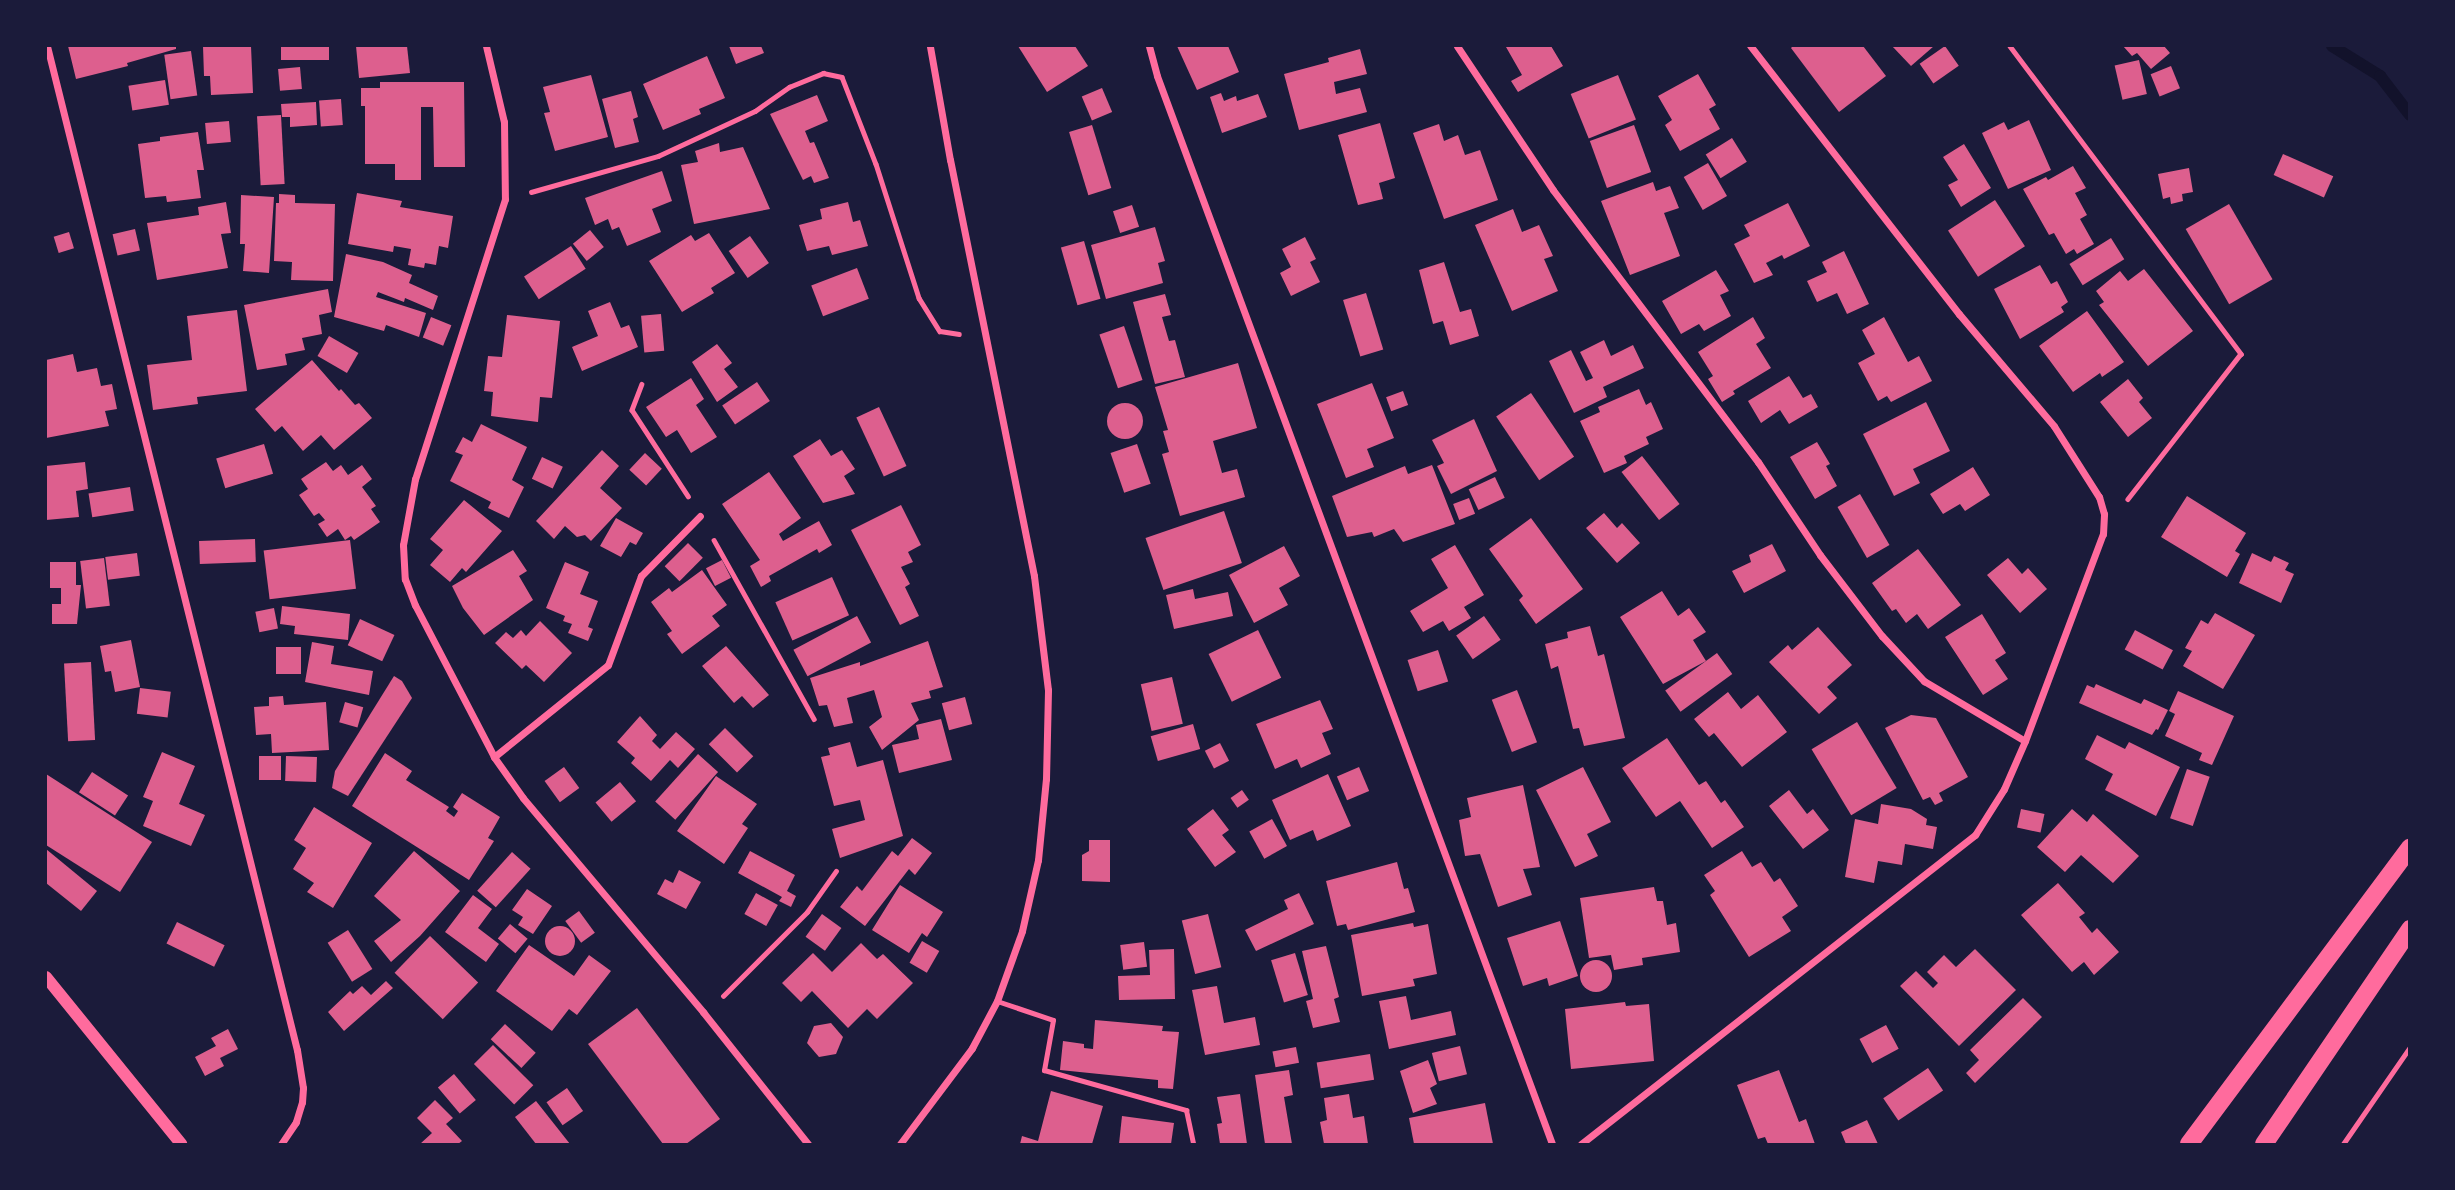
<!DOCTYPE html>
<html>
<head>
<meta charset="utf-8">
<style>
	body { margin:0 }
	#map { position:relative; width:2455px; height:1190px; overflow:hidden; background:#1b1b3a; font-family:"DM Sans",sans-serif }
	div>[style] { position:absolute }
	.stream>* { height:12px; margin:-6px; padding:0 6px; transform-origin:6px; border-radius:6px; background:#12122b }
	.building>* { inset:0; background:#dd5f8e; transform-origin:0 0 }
	.round { border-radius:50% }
	.path>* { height:4.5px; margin:-2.25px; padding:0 2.25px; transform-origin:2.25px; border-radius:2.25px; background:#ff6b9d }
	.service>* { height:5px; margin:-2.5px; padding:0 2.5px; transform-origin:2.5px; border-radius:2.5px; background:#ff6b9d }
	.minor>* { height:7px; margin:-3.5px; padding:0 3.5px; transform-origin:3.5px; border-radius:3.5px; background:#ff6b9d }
	.tertiary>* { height:12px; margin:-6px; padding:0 6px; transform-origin:6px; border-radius:6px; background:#ff6b9d }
	.primary>* { height:18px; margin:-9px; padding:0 9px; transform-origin:9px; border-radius:9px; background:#ff6b9d }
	span { translate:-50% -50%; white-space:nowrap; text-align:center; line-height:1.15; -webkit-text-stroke:7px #1b1b3a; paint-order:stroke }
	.frame { position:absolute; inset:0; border:47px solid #1b1b3a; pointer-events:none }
</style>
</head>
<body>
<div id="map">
	<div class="stream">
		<i style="left:2332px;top:46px;width:57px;rotate:32deg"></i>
		<i style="left:2380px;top:76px;width:49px;rotate:52.4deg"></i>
	</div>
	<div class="building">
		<i style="clip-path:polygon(68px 46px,176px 46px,176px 49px,127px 63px,128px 66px,76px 79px)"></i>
		<i style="clip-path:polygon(203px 46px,251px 46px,253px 93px,211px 95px,210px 76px,204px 76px)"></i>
		<i style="left:281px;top:46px;width:48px;height:14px"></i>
		<i style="clip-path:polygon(356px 46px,407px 46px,410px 73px,359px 78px)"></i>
		<i style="clip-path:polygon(729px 46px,761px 46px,764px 53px,736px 64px)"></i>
		<i style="clip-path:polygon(1018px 46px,1075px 46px,1088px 66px,1047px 92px)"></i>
		<i style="clip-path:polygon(1177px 46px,1228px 46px,1239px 72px,1197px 90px)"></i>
		<i style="clip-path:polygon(1509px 46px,1551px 46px,1563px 66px,1518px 92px,1511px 81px,1522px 75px,1506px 47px)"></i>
		<i style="clip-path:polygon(1793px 46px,1863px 46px,1886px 76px,1839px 112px,1791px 48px)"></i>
		<i style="clip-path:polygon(1892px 46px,1934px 46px,1911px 66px)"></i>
		<i style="left:1945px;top:46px;width:24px;height:31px;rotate:55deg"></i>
		<i style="clip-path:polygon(2123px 46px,2164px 46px,2170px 53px,2151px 69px,2137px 53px,2132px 56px)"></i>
		<i style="clip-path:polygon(1360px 49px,1367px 74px,1334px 82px,1336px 94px,1360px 88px,1367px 112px,1299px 130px,1284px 74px,1329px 62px,1328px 58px)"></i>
		<i style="left:191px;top:51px;width:45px;height:27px;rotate:82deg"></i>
		<i style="clip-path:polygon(707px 56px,725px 98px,699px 109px,701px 114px,663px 130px,643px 84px)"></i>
		<i style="left:2139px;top:60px;width:35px;height:25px;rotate:77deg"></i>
		<i style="left:2171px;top:66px;width:24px;height:22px;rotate:68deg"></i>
		<i style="left:300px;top:67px;width:22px;height:22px;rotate:85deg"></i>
		<i style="clip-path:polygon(1698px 74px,1716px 105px,1709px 109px,1720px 129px,1680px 151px,1665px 125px,1672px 120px,1658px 96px)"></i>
		<i style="clip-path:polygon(591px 75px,608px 137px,555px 151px,544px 113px,550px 112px,543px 87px)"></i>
		<i style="left:1618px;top:75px;width:48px;height:51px;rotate:68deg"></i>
		<i style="left:165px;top:80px;width:25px;height:37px;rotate:81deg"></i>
		<i style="clip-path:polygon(380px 82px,464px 82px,465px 167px,434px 167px,433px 107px,421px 107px,421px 180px,395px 180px,395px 164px,365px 164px,365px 106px,361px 106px,361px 88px,380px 88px)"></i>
		<i style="left:1102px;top:88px;width:26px;height:22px;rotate:67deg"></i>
		<i style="clip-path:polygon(631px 91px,638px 117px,633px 119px,639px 142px,615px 148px,602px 99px)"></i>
		<i style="clip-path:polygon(1221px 93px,1224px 101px,1236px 96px,1237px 101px,1258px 94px,1267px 117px,1222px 133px,1210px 97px)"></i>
		<i style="clip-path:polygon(817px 95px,828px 121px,805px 131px,810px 143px,814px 142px,829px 178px,814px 183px,811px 176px,803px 180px,770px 114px)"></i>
		<i style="left:341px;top:99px;width:26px;height:22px;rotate:86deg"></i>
		<i style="clip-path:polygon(316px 102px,317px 125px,290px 127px,290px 117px,282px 117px,281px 104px)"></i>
		<i style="left:281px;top:115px;width:69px;height:24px;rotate:87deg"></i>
		<i style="clip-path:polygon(2029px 120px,2051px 170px,2008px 189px,1982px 133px,2004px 122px,2008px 130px)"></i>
		<i style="left:229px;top:121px;width:21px;height:24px;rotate:85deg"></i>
		<i style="clip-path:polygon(1380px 123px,1395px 178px,1379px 183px,1383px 199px,1358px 205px,1338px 135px)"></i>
		<i style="clip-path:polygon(1439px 124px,1444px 141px,1458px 135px,1465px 155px,1480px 150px,1498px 200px,1444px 219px,1413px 133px)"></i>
		<i style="left:1092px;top:125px;width:66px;height:24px;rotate:73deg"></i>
		<i style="left:1634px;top:125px;width:50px;height:47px;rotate:70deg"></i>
		<i style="clip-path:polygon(198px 132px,204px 170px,197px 170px,201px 198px,167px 202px,166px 196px,145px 198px,138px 144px,160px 141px,160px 137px)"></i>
		<i style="left:1732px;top:138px;width:28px;height:31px;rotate:58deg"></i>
		<i style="clip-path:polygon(719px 143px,720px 152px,743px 147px,770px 209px,694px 224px,681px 165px,698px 162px,695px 151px)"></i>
		<i style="clip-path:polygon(1964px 144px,1991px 188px,1961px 207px,1948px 185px,1958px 180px,1943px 157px)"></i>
		<i style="left:2283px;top:154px;width:55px;height:23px;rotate:24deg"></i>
		<i style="left:1708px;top:163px;width:38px;height:28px;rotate:60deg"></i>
		<i style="clip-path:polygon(2073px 166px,2086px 188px,2075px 193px,2087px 215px,2080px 219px,2094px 244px,2077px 254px,2074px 249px,2066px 254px,2054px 233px,2049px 235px,2023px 189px,2046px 177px,2048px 180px)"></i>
		<i style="clip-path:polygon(2189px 168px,2193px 192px,2182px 194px,2183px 201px,2171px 204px,2170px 197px,2163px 199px,2158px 174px)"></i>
		<i style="clip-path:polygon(662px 171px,672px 201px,652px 209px,661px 232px,627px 246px,619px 227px,612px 230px,608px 219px,595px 225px,585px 198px)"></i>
		<i style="clip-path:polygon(1653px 182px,1656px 191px,1670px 186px,1679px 208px,1664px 213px,1680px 256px,1630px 275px,1601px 201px)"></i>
		<i style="clip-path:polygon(357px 193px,402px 201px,400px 207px,453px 216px,448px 248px,439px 246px,436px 265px,425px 263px,424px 268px,408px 265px,411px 249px,394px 246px,393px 252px,348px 244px)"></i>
		<i style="clip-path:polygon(279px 194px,295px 195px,295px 203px,335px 204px,333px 281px,291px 280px,292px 262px,274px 261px,276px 203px,279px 203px)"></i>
		<i style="clip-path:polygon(241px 195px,274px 197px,269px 273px,243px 271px,245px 244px,240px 244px)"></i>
		<i style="left:1995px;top:200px;width:55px;height:56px;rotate:57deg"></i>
		<i style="clip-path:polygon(226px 202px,231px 233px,221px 234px,228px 268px,157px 280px,147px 223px,199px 215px,198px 207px)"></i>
		<i style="clip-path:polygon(848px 202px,853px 222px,860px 220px,868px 246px,832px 255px,829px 246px,807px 251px,799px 225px,822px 219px,820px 209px)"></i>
		<i style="clip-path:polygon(1788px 203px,1810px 246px,1784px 259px,1782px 255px,1766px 263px,1773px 275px,1754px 283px,1734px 244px,1750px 236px,1744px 225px)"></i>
		<i style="left:2229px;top:204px;width:87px;height:50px;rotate:60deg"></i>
		<i style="left:1132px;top:205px;width:23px;height:20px;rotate:72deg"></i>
		<i style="clip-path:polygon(1513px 209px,1522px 232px,1539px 225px,1553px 256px,1544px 259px,1558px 291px,1512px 311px,1475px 225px)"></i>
		<i style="clip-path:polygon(1155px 227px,1165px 261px,1158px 263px,1163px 283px,1106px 299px,1091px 245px)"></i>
		<i style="left:135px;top:229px;width:22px;height:23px;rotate:77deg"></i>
		<i style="left:590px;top:230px;width:22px;height:22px;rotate:51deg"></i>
		<i style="left:69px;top:232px;width:17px;height:16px;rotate:73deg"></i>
		<i style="clip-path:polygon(709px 233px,735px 273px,711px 288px,714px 293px,682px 312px,649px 261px,691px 235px,695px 241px)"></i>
		<i style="left:750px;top:236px;width:33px;height:26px;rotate:55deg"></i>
		<i style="clip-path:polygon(1305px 237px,1316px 259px,1310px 262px,1320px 282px,1291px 296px,1280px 273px,1291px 267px,1282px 249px)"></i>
		<i style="left:2111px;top:238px;width:25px;height:49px;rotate:58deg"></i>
		<i style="left:1084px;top:241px;width:60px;height:24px;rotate:74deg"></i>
		<i style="left:571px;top:246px;width:27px;height:56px;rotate:57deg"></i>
		<i style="clip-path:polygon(1844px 251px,1869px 304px,1847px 314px,1837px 293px,1817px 302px,1807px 281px,1827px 272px,1822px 262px)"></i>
		<i style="clip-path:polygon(346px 254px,383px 262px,412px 275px,409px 283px,438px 296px,433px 310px,405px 298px,404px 302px,378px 292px,376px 297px,426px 313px,419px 337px,386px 325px,384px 331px,334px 317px)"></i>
		<i style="clip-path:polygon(1444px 262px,1460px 312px,1471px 309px,1479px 336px,1450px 345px,1443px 321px,1433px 324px,1419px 270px)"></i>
		<i style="clip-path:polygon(2040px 265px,2051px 284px,2057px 281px,2068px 302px,2061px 307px,2064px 312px,2020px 339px,1994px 289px)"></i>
		<i style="left:857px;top:268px;width:33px;height:49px;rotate:69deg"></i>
		<i style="clip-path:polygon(2144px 269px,2193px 331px,2148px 366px,2099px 305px,2104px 302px,2096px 291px,2120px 271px,2128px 281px)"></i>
		<i style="clip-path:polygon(1716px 270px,1729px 291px,1720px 295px,1731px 316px,1704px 331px,1699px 324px,1681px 334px,1662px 301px)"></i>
		<i style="clip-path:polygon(328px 289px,332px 312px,319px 315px,322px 334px,302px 338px,305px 350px,285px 354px,287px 365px,257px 370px,244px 305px)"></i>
		<i style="left:1366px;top:293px;width:59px;height:24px;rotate:73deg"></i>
		<i style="clip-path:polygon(1165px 294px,1171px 315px,1162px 317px,1169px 341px,1175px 340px,1185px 377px,1155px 384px,1133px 302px)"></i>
		<i style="clip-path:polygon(610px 302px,621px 328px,629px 325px,638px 347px,582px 371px,572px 347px,598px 336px,588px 311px)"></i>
		<i style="clip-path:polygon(237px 310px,247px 391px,197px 397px,198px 404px,153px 410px,147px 365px,192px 360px,187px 316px)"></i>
		<i style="clip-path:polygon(2087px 311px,2124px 362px,2102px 377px,2100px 373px,2073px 392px,2039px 346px)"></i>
		<i style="left:661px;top:314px;width:37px;height:20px;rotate:85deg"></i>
		<i style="clip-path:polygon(507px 315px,560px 321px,552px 398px,540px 397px,538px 422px,491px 416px,493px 392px,484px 391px,488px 356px,502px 357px)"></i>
		<i style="left:431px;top:317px;width:22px;height:22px;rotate:22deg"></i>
		<i style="clip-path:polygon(1753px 317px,1765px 338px,1756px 344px,1771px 368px,1733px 391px,1735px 394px,1722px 402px,1708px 379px,1713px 376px,1698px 352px)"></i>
		<i style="clip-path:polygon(1884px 317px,1908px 362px,1919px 356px,1932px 381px,1891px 402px,1887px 396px,1878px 401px,1858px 363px,1875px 354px,1862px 330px)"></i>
		<i style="left:1124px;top:326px;width:57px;height:26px;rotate:71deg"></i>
		<i style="left:329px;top:336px;width:34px;height:23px;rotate:30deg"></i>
		<i style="clip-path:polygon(1604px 340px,1611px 356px,1633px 345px,1644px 368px,1603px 387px,1607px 397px,1574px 413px,1549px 361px,1571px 350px,1586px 381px,1593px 378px,1580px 352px)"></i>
		<i style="clip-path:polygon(717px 344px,732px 363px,724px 369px,738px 387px,717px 402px,692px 362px)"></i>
		<i style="clip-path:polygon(73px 354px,77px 372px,97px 368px,101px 386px,112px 384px,117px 409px,105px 411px,109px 426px,46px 438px,46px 360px)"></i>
		<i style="clip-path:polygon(312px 360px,339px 391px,341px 389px,355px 405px,359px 403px,372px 418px,334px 450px,321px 435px,303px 451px,282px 426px,275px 432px,255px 409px)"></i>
		<i style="clip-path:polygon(1238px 363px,1257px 428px,1213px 441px,1222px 473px,1237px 469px,1245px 497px,1180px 516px,1162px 454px,1169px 452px,1163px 431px,1168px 430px,1155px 387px)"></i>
		<i style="clip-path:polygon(1789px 376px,1803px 398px,1811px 394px,1818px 407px,1789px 424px,1780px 410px,1761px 423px,1748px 401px)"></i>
		<i style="clip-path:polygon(691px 378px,704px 399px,696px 405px,717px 437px,691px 453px,677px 430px,666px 437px,646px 407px)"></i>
		<i style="clip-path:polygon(2128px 379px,2143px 398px,2139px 402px,2152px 418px,2128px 437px,2100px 402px)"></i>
		<i style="left:757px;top:382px;width:23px;height:42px;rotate:56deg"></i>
		<i style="clip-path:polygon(1372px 383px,1394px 438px,1367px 449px,1374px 467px,1346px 478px,1317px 404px)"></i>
		<i style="clip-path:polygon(1639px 389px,1646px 405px,1651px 402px,1663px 429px,1646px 437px,1649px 444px,1624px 456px,1627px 463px,1604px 473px,1580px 421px,1600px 412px,1598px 407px)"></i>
		<i style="left:1403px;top:391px;width:15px;height:18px;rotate:70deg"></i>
		<i style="left:1531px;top:393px;width:77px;height:42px;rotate:56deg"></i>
		<i style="clip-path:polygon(1926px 402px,1950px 451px,1913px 469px,1920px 483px,1894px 496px,1863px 434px)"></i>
		<i class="round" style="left:1107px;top:403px;width:36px;height:36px"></i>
		<i style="left:879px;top:407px;width:65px;height:25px;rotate:65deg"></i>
		<i style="clip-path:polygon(1474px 419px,1497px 471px,1451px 494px,1437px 466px,1444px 463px,1432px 440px)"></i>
		<i style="clip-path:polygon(481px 424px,527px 447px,512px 480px,524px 487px,509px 518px,488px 508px,491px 502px,450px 481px,463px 455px,455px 452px,463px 437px,472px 442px)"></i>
		<i style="clip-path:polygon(820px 439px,831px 456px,842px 450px,855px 469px,844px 476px,855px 494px,823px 503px,793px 456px)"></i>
		<i style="clip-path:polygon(1817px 442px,1830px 464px,1826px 466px,1837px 486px,1815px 499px,1790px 457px)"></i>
		<i style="left:264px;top:444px;width:31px;height:50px;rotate:73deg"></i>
		<i style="left:1137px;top:444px;width:42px;height:28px;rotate:71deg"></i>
		<i style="clip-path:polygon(602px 450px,619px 466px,600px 488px,622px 508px,591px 541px,585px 535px,577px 537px,565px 526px,554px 539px,536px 521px)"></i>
		<i style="left:645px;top:453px;width:23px;height:23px;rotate:43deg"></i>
		<i style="left:1642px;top:456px;width:61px;height:26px;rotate:52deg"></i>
		<i style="left:542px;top:457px;width:23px;height:24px;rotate:25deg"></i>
		<i style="clip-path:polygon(85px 462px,88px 489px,76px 491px,79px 517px,46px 520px,46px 466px)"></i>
		<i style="clip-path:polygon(326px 462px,333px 471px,341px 465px,348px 475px,362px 465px,372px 479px,362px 487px,376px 506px,371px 509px,380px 522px,354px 540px,351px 536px,345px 540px,338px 529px,327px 537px,318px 524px,325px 520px,319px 513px,314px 516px,299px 495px,308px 489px,301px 479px)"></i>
		<i style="clip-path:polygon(1432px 465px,1455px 524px,1403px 542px,1394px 529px,1374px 537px,1372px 532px,1347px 537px,1332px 496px,1405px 466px,1408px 474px)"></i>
		<i style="clip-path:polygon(1973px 467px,1990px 495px,1965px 511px,1960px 504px,1943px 514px,1930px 494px)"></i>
		<i style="clip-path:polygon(769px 472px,801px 518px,779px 534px,783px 541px,819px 521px,832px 545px,819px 553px,817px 549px,769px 576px,771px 581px,761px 587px,750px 566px,760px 560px,722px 504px)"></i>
		<i style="left:1495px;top:477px;width:23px;height:29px;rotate:65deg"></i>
		<i style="left:130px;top:487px;width:24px;height:42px;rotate:81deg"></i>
		<i style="left:1860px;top:494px;width:59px;height:26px;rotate:60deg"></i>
		<i style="clip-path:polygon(2187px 496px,2246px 533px,2235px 551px,2240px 554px,2227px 577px,2161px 537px)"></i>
		<i style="left:1469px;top:498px;width:17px;height:17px;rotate:69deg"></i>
		<i style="clip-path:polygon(464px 500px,502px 531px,466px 572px,462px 568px,450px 582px,430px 565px,443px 550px,430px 539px)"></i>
		<i style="clip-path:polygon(901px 505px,921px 545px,908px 552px,913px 562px,901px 567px,910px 584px,905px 587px,919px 616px,900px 625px,851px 530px)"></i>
		<i style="left:1224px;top:511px;width:55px;height:83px;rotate:71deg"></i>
		<i style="clip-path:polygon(1604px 513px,1617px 528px,1622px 523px,1640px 543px,1617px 563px,1586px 528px)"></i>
		<i style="clip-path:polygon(616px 518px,643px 533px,636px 545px,630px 542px,621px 557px,600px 546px)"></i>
		<i style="clip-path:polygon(1531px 518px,1583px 589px,1536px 624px,1519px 600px,1523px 596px,1489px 549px)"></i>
		<i style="left:255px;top:539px;width:23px;height:56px;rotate:88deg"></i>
		<i style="left:350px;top:540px;width:49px;height:87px;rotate:83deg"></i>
		<i style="left:688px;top:543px;width:21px;height:33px;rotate:45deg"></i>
		<i style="clip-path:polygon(1772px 544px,1786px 571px,1744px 593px,1732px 571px,1751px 562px,1749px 555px)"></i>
		<i style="clip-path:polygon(1455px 545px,1484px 595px,1464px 607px,1471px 618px,1449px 631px,1443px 621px,1423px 632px,1410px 611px,1448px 588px,1431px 559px)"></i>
		<i style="clip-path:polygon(1284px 546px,1300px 576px,1279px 588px,1288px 605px,1254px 623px,1229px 575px)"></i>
		<i style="clip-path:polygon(1918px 549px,1961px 605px,1928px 629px,1917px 614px,1906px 623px,1896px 609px,1892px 611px,1872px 583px)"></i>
		<i style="clip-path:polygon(513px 550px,527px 571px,519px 576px,533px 600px,484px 635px,463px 608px,452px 586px)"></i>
		<i style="left:137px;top:553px;width:23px;height:32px;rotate:83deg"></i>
		<i style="clip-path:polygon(2252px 553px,2271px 562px,2274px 556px,2289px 563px,2285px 570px,2294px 574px,2281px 603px,2239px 583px)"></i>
		<i style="left:104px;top:558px;width:48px;height:24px;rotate:83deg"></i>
		<i style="clip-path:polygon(2008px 558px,2022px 574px,2028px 568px,2047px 589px,2020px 613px,1987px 575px)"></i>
		<i style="left:722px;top:560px;width:20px;height:18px;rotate:63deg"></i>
		<i style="clip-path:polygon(50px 562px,76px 562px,76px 585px,81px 585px,77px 624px,52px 624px,52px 604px,61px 604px,61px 588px,50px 588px)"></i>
		<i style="clip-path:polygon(565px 562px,589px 572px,580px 594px,598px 601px,588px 627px,593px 629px,588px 641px,568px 633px,572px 624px,563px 621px,565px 616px,546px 608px)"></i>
		<i style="clip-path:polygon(702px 570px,727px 605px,712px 616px,720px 626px,682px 654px,667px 634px,672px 631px,651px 602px,669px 588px,672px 592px)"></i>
		<i style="left:832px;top:577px;width:42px;height:62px;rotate:66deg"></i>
		<i style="clip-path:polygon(1193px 589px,1195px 599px,1228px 592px,1233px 616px,1174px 629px,1166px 595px)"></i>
		<i style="clip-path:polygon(1662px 591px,1678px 616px,1689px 608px,1706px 632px,1693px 640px,1706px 661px,1663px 684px,1620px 617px)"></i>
		<i style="clip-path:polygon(282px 606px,350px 614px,348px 640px,294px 634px,295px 626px,280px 624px)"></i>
		<i style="left:274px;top:608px;width:21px;height:19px;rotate:79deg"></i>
		<i style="clip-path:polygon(2215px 613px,2255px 635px,2223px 689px,2183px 666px,2192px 651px,2185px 648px,2201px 620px,2208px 624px)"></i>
		<i style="clip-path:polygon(1982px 614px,2006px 653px,1995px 660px,2008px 679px,1983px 695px,1945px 637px)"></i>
		<i style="left:857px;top:616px;width:30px;height:72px;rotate:62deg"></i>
		<i style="left:1484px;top:616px;width:29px;height:34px;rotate:55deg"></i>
		<i style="left:360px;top:619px;width:38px;height:29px;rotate:25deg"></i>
		<i style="clip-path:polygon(540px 621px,572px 653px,544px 682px,526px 665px,522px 669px,495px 643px,506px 632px,513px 638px,521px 630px,526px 636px)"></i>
		<i style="clip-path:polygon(1590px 626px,1598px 656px,1604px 654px,1625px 738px,1584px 746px,1579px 728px,1573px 729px,1558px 666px,1551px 669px,1545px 644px,1568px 638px,1567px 632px)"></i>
		<i style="clip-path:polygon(1818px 627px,1852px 665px,1827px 687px,1837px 698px,1819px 714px,1769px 662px,1788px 645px,1792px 650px)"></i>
		<i style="left:1258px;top:630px;width:53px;height:55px;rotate:64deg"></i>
		<i style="left:2135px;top:630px;width:43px;height:22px;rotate:28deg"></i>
		<i style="clip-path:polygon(131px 640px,140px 687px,115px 692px,111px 671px,105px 672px,100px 646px)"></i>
		<i style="clip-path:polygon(928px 641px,943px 687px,929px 691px,931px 698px,911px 703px,919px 720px,882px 750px,869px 727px,882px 717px,874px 690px,847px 698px,853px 723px,834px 727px,827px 705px,819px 706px,810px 678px,860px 662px,860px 666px)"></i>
		<i style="clip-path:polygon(312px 642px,334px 646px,331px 664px,373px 671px,369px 695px,305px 682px)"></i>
		<i style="clip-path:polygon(726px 646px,769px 695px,753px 708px,742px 696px,734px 703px,702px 666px)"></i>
		<i style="left:276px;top:647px;width:25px;height:27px"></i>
		<i style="left:1438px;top:650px;width:33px;height:32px;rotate:72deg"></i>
		<i style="left:1717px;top:653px;width:26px;height:64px;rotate:54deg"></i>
		<i style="left:91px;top:662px;width:78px;height:27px;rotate:87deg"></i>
		<i style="clip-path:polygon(394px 676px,402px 681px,412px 698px,348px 796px,332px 788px,335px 771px)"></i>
		<i style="left:1172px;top:677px;width:48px;height:32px;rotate:77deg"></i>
		<i style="clip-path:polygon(2096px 684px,2141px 704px,2144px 699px,2168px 710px,2158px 730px,2156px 729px,2152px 735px,2079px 703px,2087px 685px,2094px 688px)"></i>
		<i style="left:140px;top:688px;width:31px;height:26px;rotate:7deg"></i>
		<i style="left:1517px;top:690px;width:56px;height:27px;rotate:69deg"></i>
		<i style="clip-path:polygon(2178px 691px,2234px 716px,2212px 765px,2199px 760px,2202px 753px,2165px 736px,2175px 714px,2169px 711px)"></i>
		<i style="clip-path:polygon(1728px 692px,1741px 709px,1758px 695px,1787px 732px,1742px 767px,1714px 733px,1709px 737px,1694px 719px)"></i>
		<i style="clip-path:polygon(283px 696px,284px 705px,326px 702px,329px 750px,272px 753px,271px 734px,256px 735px,254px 707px,269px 706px,269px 697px)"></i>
		<i style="left:965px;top:697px;width:28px;height:24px;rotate:75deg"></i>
		<i style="clip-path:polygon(1320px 700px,1333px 729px,1322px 733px,1331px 754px,1301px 768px,1297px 759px,1275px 769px,1256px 724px)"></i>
		<i style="left:345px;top:702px;width:19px;height:21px;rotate:16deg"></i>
		<i style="clip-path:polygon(1911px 715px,1936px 718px,1968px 777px,1939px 793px,1943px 801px,1935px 805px,1930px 797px,1923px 800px,1885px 728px)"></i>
		<i style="clip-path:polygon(640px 716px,657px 735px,652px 741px,660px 749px,676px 732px,695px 749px,678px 768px,670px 760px,651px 781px,631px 763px,635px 758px,617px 742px)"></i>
		<i style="clip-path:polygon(941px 719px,952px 760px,899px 773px,892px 745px,919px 739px,916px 725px)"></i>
		<i style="left:1857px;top:722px;width:77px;height:53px;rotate:59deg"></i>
		<i style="left:1193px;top:724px;width:26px;height:44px;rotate:74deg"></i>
		<i style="left:725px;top:728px;width:40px;height:23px;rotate:45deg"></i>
		<i style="clip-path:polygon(2097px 735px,2125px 749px,2129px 742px,2180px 767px,2156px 816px,2105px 790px,2113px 774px,2085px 759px)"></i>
		<i style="clip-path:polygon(1667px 738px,1699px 785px,1706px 781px,1721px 803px,1725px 800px,1744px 827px,1712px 848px,1680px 801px,1656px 817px,1622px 768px)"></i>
		<i style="clip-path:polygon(850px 742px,857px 767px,883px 760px,903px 836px,840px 858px,832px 829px,865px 820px,860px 800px,834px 806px,821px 757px,830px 755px,828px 748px)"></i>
		<i style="left:1220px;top:743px;width:20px;height:17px;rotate:63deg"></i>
		<i style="clip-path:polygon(162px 752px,195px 766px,179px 804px,205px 815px,191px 846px,143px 826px,153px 801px,143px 797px)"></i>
		<i style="clip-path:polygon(385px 753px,412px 771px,406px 780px,449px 807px,446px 811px,454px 817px,458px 811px,453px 807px,462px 793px,500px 817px,488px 838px,494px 841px,469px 880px,352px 806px)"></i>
		<i style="left:698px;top:754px;width:27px;height:64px;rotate:42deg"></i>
		<i style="left:259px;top:756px;width:22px;height:24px"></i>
		<i style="left:286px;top:756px;width:31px;height:25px;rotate:2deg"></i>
		<i style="left:564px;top:767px;width:26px;height:24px;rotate:54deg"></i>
		<i style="left:1359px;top:767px;width:26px;height:24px;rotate:67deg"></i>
		<i style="clip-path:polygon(1583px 767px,1611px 822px,1587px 834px,1598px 856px,1575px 867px,1536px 790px)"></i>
		<i style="left:2187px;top:769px;width:24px;height:52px;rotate:19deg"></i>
		<i style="left:92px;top:772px;width:43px;height:24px;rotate:33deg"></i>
		<i style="clip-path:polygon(46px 774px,152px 842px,120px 892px,46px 845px)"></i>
		<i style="clip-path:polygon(1328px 774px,1351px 826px,1317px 841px,1313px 830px,1290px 840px,1272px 800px)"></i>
		<i style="clip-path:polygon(716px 776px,757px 804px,742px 824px,748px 828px,724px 864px,677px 831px)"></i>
		<i style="left:620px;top:782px;width:25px;height:32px;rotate:50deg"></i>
		<i style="clip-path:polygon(1523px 785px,1540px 867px,1523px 869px,1532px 895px,1498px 907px,1480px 854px,1465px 856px,1459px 820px,1471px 817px,1467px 798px)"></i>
		<i style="left:1242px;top:790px;width:12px;height:14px;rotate:55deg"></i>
		<i style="clip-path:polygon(1789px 790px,1807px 814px,1813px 809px,1829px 830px,1803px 849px,1769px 806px)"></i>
		<i style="clip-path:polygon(1881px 804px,1911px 809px,1927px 819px,1926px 825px,1937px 827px,1933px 849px,1905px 844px,1902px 865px,1878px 861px,1874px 883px,1845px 877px,1855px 819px,1878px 824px)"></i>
		<i style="clip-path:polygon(314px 807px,372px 843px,333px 908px,307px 892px,314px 883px,293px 869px,306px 848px,294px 840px)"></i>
		<i style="clip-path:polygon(1213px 809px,1229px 830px,1222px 835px,1236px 852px,1215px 867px,1187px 829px)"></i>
		<i style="left:2021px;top:809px;width:24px;height:19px;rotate:12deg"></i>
		<i style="clip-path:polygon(2072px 809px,2087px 822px,2093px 814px,2139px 856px,2113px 883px,2081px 855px,2065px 872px,2037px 847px)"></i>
		<i style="left:1272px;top:819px;width:31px;height:26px;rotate:61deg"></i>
		<i style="clip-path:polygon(912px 838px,932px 853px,915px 875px,909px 869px,865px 926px,840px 907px,857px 886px,862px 891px,892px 851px,898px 856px)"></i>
		<i style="clip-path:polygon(1089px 840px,1110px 840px,1110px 882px,1082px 881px,1082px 855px,1089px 851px)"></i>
		<i style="clip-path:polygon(46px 849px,97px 891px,81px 911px,46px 883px)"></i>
		<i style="clip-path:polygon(414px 851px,460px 891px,420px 936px,391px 962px,374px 941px,401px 920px,374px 896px)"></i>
		<i style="clip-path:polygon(750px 851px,795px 875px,787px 891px,796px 896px,791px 907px,779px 901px,782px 897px,738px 873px)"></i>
		<i style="clip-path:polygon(1742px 851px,1752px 867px,1761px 862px,1774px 882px,1780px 878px,1798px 906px,1782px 917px,1791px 931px,1749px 957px,1710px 895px,1715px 891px,1704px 875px)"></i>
		<i style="left:512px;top:852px;width:25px;height:52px;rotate:42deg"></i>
		<i style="clip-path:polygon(1397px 862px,1404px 889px,1408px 888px,1415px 912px,1348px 930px,1346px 924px,1337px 926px,1326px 881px)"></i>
		<i style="clip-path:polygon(679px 870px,701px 882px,686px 909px,657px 894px,665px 879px,673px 883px)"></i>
		<i style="clip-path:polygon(2058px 883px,2085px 913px,2079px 917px,2092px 933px,2097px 928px,2119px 952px,2094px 975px,2084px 962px,2072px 972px,2021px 915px)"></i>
		<i style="clip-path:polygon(900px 885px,943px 912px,927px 937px,922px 933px,909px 953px,872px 930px)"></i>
		<i style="clip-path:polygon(1654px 887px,1657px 901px,1663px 901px,1667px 925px,1676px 923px,1680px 952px,1642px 958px,1643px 965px,1614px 970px,1611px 955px,1589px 958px,1580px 898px)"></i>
		<i style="clip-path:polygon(527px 889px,552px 906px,533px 934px,518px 925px,523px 917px,512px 910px)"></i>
		<i style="left:756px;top:893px;width:25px;height:24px;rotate:29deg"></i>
		<i style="clip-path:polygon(1299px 893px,1314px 924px,1256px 951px,1245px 930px,1288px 909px,1284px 900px)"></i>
		<i style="clip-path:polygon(473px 895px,492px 909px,478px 928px,499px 944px,486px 962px,445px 932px)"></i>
		<i style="left:579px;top:911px;width:27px;height:17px;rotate:54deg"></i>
		<i style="left:822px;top:914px;width:24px;height:28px;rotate:36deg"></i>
		<i style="left:1208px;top:914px;width:55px;height:27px;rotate:76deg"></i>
		<i style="clip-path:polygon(1560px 921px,1578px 976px,1549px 986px,1547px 978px,1523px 986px,1507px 938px)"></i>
		<i style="left:177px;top:922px;width:53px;height:24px;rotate:26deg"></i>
		<i style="clip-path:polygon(1413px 923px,1414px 927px,1428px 924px,1437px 974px,1413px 979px,1415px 986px,1362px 996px,1351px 935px)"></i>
		<i style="left:510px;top:924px;width:23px;height:19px;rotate:40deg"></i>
		<i class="round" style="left:545px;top:926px;width:30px;height:30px"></i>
		<i style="left:348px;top:930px;width:46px;height:24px;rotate:58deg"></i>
		<i style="left:430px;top:936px;width:67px;height:51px;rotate:44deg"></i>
		<i style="left:922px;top:941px;width:20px;height:25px;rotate:30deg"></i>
		<i style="left:1144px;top:942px;width:25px;height:24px;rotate:83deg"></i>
		<i style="clip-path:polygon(861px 943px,877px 959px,883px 954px,913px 983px,877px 1019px,867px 1009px,848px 1028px,812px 991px,801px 1002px,782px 983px,813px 953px,832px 972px)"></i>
		<i style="clip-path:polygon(529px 945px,574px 976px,589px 955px,611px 971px,577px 1015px,569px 1009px,552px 1031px,496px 991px)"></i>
		<i style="clip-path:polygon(1326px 946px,1339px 997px,1334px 999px,1340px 1022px,1313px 1028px,1306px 1001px,1313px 999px,1302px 951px)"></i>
		<i style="clip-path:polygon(1174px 949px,1175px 999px,1119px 1000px,1118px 976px,1150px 975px,1149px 950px)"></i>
		<i style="clip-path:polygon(1975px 949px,2016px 990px,1959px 1046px,1900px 986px,1916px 971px,1933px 988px,1938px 983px,1927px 972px,1944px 955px,1956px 967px)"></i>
		<i style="left:1295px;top:953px;width:44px;height:25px;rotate:73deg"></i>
		<i class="round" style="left:1580px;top:960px;width:32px;height:32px"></i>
		<i style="clip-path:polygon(386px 981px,393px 988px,344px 1031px,328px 1012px,350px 991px,353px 994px,362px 986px,371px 995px)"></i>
		<i style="clip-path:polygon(1217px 986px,1224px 1023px,1255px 1017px,1260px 1045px,1205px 1055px,1192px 990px)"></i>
		<i style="clip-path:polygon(1406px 996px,1411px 1020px,1451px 1011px,1456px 1035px,1389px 1049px,1379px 1001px)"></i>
		<i style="clip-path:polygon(2023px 998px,2042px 1017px,1975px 1083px,1966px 1073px,1979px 1060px,1970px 1050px)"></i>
		<i style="clip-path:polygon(1625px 1002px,1626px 1006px,1649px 1004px,1654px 1061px,1571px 1069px,1565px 1009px)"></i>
		<i style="clip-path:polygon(637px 1008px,720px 1119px,686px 1144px,663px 1144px,588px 1044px)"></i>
		<i style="clip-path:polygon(1095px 1020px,1163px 1026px,1162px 1031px,1179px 1032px,1173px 1089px,1158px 1088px,1158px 1080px,1060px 1070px,1063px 1041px,1084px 1044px,1084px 1048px,1093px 1049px)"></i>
		<i style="clip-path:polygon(831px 1023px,843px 1037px,836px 1054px,819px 1057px,807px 1043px,814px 1026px)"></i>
		<i style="left:505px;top:1024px;width:42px;height:21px;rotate:43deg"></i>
		<i style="left:1886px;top:1025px;width:27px;height:30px;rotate:62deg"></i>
		<i style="clip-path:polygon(228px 1029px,238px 1049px,220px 1058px,224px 1066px,205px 1076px,195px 1057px,216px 1046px,211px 1038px)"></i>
		<i style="left:493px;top:1045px;width:57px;height:27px;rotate:45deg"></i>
		<i style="left:1460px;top:1046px;width:29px;height:29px;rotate:76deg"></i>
		<i style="left:1296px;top:1047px;width:16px;height:24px;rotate:79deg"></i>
		<i style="left:1370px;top:1054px;width:26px;height:54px;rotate:81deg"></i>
		<i style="clip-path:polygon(1428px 1060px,1437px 1084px,1430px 1088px,1437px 1104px,1413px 1113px,1400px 1071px)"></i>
		<i style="left:1928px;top:1068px;width:27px;height:54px;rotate:56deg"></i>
		<i style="clip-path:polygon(1289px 1070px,1293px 1095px,1284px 1097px,1292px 1144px,1265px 1144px,1255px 1075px)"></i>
		<i style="clip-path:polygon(1779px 1070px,1799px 1122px,1806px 1119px,1815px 1144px,1768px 1144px,1765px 1137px,1758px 1139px,1737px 1085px)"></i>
		<i style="left:454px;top:1074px;width:34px;height:21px;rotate:50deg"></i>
		<i style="left:567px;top:1088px;width:28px;height:25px;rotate:55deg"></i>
		<i style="clip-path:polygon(1051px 1091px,1103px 1106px,1092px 1144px,1020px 1144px,1022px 1136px,1038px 1141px)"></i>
		<i style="clip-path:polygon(1240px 1094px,1247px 1144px,1220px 1144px,1217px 1124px,1222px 1123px,1217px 1097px)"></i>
		<i style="clip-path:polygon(1349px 1094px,1353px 1118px,1364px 1116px,1368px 1144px,1324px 1144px,1320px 1122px,1327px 1120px,1324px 1098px)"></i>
		<i style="clip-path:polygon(435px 1100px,453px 1118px,446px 1124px,462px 1141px,458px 1144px,420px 1144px,432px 1133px,417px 1118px)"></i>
		<i style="clip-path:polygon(536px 1101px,570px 1144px,536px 1144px,515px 1117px)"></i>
		<i style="clip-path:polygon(1485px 1103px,1493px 1144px,1414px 1144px,1409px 1118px)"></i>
		<i style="clip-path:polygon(1122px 1116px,1174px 1123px,1171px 1144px,1119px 1144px)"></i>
		<i style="clip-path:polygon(1867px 1120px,1878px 1144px,1846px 1144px,1841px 1132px)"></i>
	</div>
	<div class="path">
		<i style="left:2010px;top:46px;width:385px;rotate:53.1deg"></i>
		<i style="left:2241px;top:354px;width:184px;rotate:127.9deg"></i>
		<i style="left:531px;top:192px;width:132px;rotate:-15.8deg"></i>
		<i style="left:658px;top:156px;width:107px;rotate:-24.9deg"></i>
		<i style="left:755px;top:111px;width:42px;rotate:-35.2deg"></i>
		<i style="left:789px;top:87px;width:37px;rotate:-22deg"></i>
		<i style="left:823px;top:73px;width:19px;rotate:12deg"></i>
		<i style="left:842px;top:77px;width:93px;rotate:68.7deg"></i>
		<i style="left:876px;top:164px;width:141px;rotate:72.2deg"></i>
		<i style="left:919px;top:298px;width:39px;rotate:58deg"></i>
		<i style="left:940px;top:331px;width:19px;rotate:9deg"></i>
		<i style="left:642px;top:384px;width:28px;rotate:111deg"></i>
		<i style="left:632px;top:410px;width:103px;rotate:56.9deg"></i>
		<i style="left:714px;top:540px;width:205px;rotate:60.8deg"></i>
		<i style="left:723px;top:996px;width:119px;rotate:-45deg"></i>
		<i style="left:807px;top:912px;width:50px;rotate:-54.7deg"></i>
	</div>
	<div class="service">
		<i style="left:997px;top:1001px;width:59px;rotate:18.7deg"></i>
		<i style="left:1053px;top:1020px;width:51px;rotate:100.2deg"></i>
		<i style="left:1044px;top:1070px;width:148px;rotate:15.7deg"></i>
		<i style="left:1186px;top:1110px;width:35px;rotate:78deg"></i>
		<i style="left:2343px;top:1144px;width:118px;rotate:-55.4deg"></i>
	</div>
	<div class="minor">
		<i style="left:47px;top:46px;width:1035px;rotate:76.02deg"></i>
		<i style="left:297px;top:1050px;width:38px;rotate:81deg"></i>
		<i style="left:303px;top:1088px;width:14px;rotate:94deg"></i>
		<i style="left:302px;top:1102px;width:21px;rotate:107deg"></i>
		<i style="left:296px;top:1122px;width:27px;rotate:124deg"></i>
		<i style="left:486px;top:46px;width:78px;rotate:76.7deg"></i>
		<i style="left:504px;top:122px;width:77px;rotate:89.3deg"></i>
		<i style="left:505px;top:199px;width:294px;rotate:107.8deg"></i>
		<i style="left:415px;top:479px;width:67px;rotate:100.3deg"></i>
		<i style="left:403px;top:545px;width:34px;rotate:87deg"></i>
		<i style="left:405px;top:579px;width:28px;rotate:69deg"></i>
		<i style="left:415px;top:605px;width:171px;rotate:62.5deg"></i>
		<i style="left:494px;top:757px;width:50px;rotate:54.7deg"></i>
		<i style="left:523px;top:798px;width:280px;rotate:49.9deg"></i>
		<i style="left:703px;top:1012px;width:169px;rotate:51.5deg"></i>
		<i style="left:1149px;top:46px;width:31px;rotate:75deg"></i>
		<i style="left:1157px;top:76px;width:1139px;rotate:69.7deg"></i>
		<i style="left:1457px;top:46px;width:173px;rotate:56.3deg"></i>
		<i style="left:1553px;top:190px;width:341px;rotate:53deg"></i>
		<i style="left:1758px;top:462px;width:112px;rotate:56.3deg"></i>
		<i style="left:1820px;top:555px;width:102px;rotate:52.6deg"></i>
		<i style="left:1882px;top:636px;width:62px;rotate:47deg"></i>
		<i style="left:1924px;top:681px;width:117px;rotate:30.7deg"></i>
		<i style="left:494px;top:757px;width:146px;rotate:-38.9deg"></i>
		<i style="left:608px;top:665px;width:95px;rotate:-69.7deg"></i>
		<i style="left:641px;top:576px;width:84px;rotate:-45.5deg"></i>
		<i style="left:900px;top:1144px;width:120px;rotate:-53.1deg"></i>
		<i style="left:972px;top:1048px;width:53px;rotate:-62deg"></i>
		<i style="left:997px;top:1001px;width:74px;rotate:-70.3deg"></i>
		<i style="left:1022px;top:931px;width:73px;rotate:-77.3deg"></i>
		<i style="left:1038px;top:860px;width:81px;rotate:-84.4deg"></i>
		<i style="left:1046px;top:779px;width:89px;rotate:-88.7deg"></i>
		<i style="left:1048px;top:690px;width:115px;rotate:-97deg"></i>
		<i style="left:1034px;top:576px;width:424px;rotate:-101.4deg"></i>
		<i style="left:950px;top:160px;width:116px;rotate:-100deg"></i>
		<i style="left:1581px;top:1144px;width:501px;rotate:-38.11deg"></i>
		<i style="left:1975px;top:835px;width:54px;rotate:-57.8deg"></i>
		<i style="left:2004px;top:789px;width:52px;rotate:-66.4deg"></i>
		<i style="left:2025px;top:741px;width:221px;rotate:-69.4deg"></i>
		<i style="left:2103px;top:534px;width:20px;rotate:-87deg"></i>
		<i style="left:2104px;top:514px;width:18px;rotate:-106deg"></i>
		<i style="left:2099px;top:497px;width:84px;rotate:-122.4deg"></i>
		<i style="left:2054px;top:426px;width:147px;rotate:-130.3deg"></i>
		<i style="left:1959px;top:314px;width:340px;rotate:-127.9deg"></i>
	</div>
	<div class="tertiary">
		<i style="left:46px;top:977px;width:215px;rotate:51deg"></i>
	</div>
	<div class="primary">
		<i style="left:2189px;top:1144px;width:370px;rotate:-53.3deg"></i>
		<i style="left:2264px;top:1144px;width:260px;rotate:-55.8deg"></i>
	</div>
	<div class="frame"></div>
</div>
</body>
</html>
